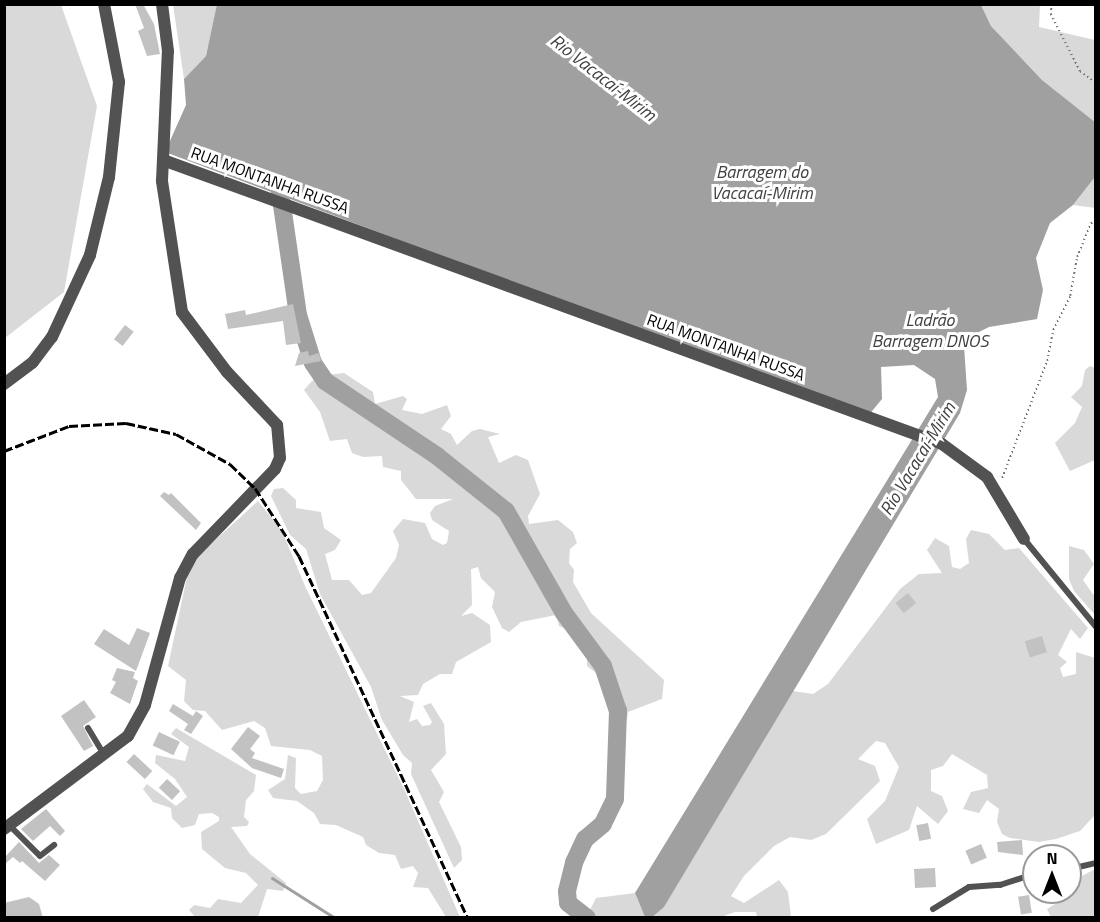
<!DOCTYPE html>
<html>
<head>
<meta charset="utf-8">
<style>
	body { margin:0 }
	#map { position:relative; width:1100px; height:922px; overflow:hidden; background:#fff; font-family:"Titillium Web",sans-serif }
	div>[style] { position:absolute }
	.green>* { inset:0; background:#d9d9d9 }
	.water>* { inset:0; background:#a0a0a0 }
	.stream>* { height:3px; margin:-1.5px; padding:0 1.5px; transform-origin:1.5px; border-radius:1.5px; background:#a0a0a0 }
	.river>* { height:18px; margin:-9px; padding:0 9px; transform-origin:9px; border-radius:9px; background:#a0a0a0 }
	.building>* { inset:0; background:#c2c2c2; transform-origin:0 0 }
	.path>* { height:1.5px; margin-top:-0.75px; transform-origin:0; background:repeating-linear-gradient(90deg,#747474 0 1.5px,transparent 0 4.5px) }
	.service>* { height:6px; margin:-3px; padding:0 3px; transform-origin:3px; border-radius:3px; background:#525252 }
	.minor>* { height:12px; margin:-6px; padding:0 6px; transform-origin:6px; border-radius:6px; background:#525252 }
	.rail>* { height:3px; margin-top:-1.5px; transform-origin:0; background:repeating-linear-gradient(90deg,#000 0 9px,transparent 0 12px) }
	span { translate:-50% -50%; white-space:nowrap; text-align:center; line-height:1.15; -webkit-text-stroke:6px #fff; paint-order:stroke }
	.street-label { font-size:16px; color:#000 }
	.water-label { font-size:18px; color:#414141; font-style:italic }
	.frame { position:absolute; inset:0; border:6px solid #000; pointer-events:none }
	.north { position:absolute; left:1022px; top:844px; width:60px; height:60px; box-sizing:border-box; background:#fff; border:2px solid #999; border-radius:50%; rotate:0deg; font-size:16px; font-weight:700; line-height:24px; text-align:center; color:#000 }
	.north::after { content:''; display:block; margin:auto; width:21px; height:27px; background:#000; clip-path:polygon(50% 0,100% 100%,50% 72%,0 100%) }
</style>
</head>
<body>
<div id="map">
	<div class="green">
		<i style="clip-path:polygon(5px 4px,61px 5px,97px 106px,64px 292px,5px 338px)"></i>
		<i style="clip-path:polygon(173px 5px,217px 5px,206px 56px,184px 79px)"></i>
		<i style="clip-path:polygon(981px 5px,1040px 5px,1039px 27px,1095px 40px,1095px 123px,1042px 80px,991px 26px)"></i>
		<i style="clip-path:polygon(1095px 177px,1095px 208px,1073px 205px)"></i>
		<i style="clip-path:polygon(1090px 366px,1095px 368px,1095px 460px,1070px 471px,1055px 443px,1075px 423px,1082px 407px,1071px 397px,1082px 386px,1085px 370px)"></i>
		<i style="clip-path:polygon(344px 373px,373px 392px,375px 404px,403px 396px,407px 399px,402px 410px,422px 414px,447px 405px,451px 416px,441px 429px,451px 434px,457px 445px,472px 431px,480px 429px,500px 434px,488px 437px,499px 463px,516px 455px,528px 460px,540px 494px,528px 516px,529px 524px,558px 520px,573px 532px,577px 543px,570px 549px,569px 563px,574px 570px,573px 582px,591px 613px,664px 680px,662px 699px,628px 712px,627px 720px,615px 720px,609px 710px,606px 681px,587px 666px,587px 653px,578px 634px,559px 626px,556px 615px,521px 622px,509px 632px,502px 628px,492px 607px,495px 592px,481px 578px,478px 567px,471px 569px,472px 605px,461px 616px,472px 613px,490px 625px,491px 642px,456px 662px,452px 674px,440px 674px,423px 684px,418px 695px,400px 696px,414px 702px,409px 722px,417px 719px,422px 726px,430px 725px,432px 722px,423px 706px,431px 703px,444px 724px,446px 754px,431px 770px,444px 792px,439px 802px,461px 847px,462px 860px,454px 868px,411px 774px,412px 763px,403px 755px,382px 720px,371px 687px,320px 594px,306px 549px,290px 535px,271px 496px,274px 489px,283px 488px,296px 500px,296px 508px,321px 512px,324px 528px,341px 540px,335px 550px,325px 554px,332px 580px,349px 580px,362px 595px,371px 593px,396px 558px,399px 545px,393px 531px,403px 519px,425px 523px,432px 539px,443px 545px,447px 543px,449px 531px,432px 520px,430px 513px,435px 506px,453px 499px,416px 499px,401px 480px,401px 471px,383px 467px,382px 456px,363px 457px,352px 453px,347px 439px,330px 441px,320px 412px,304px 390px,312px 381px,327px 375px)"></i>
		<i style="clip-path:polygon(258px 501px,282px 531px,305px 586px,405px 791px,460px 917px,446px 917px,428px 888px,413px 887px,418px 873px,413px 866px,401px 869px,395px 855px,379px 853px,366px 845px,363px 837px,336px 825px,320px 824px,314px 813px,297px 801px,273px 798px,268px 790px,285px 779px,288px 755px,296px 758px,295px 788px,301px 794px,317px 791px,323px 780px,322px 756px,310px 750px,271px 746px,265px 728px,254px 721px,222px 730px,205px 711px,193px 710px,184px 701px,186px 680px,168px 666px,187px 577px,199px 555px)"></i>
		<i style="clip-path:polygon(971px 530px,989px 534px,1005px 550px,1019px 548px,1088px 628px,1080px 639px,1071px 629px,1058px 655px,1067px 662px,1060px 668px,1063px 677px,1076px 674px,1076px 652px,1095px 658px,1095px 815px,1080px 831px,1056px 839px,1039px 842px,1010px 838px,1002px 834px,997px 822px,999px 809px,987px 800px,979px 813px,963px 809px,971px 792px,988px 788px,987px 775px,952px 754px,943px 766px,931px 770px,931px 791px,942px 796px,948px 811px,938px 824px,917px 806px,909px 830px,876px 844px,867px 819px,885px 801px,899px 767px,885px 743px,876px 741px,858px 759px,875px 766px,880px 781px,826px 834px,811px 840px,790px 837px,774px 846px,744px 876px,731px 896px,744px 903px,779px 880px,788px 892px,791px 917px,757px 917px,756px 912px,735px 912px,721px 917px,651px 918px,664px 906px,793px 691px,813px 694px,828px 684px,900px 589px,919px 574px,942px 573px,927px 550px,935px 538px,949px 546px,952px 567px,960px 569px,969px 563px,966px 539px)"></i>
		<i style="clip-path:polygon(1069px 546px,1084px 550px,1094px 564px,1083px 580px,1095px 597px,1095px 615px,1074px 591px,1069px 579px)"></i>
		<i style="clip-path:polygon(176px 728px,256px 775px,254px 791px,246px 800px,244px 817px,249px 822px,247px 826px,231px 827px,250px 854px,286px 883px,283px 891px,267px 889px,258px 917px,195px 917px,189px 910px,194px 905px,210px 908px,218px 899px,241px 903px,258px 885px,246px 873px,225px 868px,202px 849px,201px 832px,219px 821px,219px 817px,212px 813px,199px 814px,195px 825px,182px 828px,172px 818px,171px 808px,153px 802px,143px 789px,147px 784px,176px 806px,187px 797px,175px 779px,155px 763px,156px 755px,185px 761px,189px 747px,171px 734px)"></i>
		<i style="clip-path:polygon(1095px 869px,1094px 917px,1051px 917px,1047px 909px,1065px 898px,1082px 876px)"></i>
		<i style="clip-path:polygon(635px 893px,645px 917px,581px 918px,589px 912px,596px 898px)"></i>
	</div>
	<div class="water">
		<i style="clip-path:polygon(217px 4px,981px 5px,991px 26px,1042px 80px,1096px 123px,1095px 177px,1073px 205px,1050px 223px,1036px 258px,1043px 290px,1037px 319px,989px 327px,969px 337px,964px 346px,967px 390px,960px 413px,664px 907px,651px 918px,645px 917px,635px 893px,938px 397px,935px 379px,914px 365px,881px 367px,882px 399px,868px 416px,165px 152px,186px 105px,184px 79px,206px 56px)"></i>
	</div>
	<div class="stream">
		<i style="left:272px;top:878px;width:75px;rotate:32.4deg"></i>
	</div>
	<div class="river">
		<i style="left:277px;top:171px;width:146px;rotate:81.7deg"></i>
		<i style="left:298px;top:315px;width:50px;rotate:72.6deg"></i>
		<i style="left:313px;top:363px;width:22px;rotate:56deg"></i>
		<i style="left:325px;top:381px;width:135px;rotate:33.8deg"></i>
		<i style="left:437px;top:456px;width:88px;rotate:38.6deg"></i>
		<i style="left:506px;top:511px;width:117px;rotate:60.4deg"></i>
		<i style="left:564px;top:613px;width:66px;rotate:53.7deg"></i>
		<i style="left:603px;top:666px;width:47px;rotate:71.6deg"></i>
		<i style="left:618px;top:711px;width:88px;rotate:92deg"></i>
		<i style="left:615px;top:799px;width:28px;rotate:116deg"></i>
		<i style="left:603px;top:824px;width:23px;rotate:140deg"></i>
		<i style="left:585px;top:839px;width:26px;rotate:115deg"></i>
		<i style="left:574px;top:863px;width:29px;rotate:104deg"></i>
		<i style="left:567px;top:891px;width:12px;rotate:85deg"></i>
		<i style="left:568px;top:903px;width:24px;rotate:38deg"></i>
	</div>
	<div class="building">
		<i style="clip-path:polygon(135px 4px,143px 4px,154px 24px,160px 54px,147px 56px,138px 31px,144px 28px)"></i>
		<i style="clip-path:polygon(293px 304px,301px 343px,286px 345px,283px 321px,228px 329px,225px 314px,245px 310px,246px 315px)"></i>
		<i style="left:125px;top:325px;width:11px;height:18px;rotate:38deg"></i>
		<i style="clip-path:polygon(308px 351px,309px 356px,319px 353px,321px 361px,295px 366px,299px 353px)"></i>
		<i style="clip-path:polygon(164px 492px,169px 495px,171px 493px,201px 523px,196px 530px,160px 496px)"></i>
		<i style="left:908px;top:593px;width:13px;height:16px;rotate:51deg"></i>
		<i style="clip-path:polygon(137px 628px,150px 633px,136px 671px,94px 644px,104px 629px,129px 645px)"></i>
		<i style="left:1042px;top:636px;width:17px;height:18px;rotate:73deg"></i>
		<i style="clip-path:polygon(117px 668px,135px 672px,133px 678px,138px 681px,130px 704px,110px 693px,116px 682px,112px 680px)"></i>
		<i style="clip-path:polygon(84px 700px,96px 717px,83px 726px,93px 746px,84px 751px,61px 716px)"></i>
		<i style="clip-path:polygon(173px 704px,193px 716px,196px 711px,203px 716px,191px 734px,184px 730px,188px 724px,169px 711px)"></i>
		<i style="clip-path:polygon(248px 727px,260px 736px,250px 749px,255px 753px,252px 758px,284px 769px,281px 778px,252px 768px,231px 749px)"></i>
		<i style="left:159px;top:732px;width:23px;height:15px;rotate:25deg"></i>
		<i style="left:134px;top:754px;width:25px;height:11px;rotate:43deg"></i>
		<i style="left:167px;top:779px;width:18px;height:12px;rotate:43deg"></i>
		<i style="clip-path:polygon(46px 809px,65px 831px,60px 836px,50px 826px,33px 841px,21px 829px)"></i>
		<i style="left:928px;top:823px;width:16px;height:12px;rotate:79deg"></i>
		<i style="clip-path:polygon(1022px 840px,1023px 855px,998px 852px,997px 842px)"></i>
		<i style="clip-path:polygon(19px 842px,39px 863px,49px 855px,60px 865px,45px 881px,22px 861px,20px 863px,13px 857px,6px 863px,4px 858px)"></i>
		<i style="left:981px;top:844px;width:15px;height:17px;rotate:67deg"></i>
		<i style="left:935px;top:868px;width:19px;height:21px;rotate:87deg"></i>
		<i style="left:1029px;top:895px;width:18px;height:11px;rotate:81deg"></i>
		<i style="clip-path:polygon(29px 897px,39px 904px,43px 918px,4px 918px,4px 903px)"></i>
	</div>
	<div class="path">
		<i style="left:1052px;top:4px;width:10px;rotate:96deg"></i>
		<i style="left:1051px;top:14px;width:64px;rotate:63deg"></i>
		<i style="left:1080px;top:71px;width:20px;rotate:37deg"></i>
		<i style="left:1002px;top:478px;width:125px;rotate:-69deg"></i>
		<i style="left:1047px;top:361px;width:32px;rotate:-79deg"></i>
		<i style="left:1053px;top:330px;width:38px;rotate:-63deg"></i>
		<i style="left:1070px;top:296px;width:40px;rotate:-80deg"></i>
		<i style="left:1077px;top:257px;width:37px;rotate:-68deg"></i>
		<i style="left:1091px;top:223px;width:5px;rotate:-11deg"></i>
	</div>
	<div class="service">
		<i style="left:1024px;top:539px;width:114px;rotate:50.7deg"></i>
		<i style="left:88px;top:728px;width:31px;rotate:59deg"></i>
		<i style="left:10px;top:826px;width:42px;rotate:45deg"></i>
		<i style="left:40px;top:856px;width:18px;rotate:-38deg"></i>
		<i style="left:1070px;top:869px;width:27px;rotate:-13deg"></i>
		<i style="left:933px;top:909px;width:42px;rotate:-31.4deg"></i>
		<i style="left:969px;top:887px;width:31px;rotate:-4deg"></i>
		<i style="left:1000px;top:885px;width:36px;rotate:-18deg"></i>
	</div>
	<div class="minor">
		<i style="left:163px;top:160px;width:829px;rotate:20.03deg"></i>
		<i style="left:942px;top:444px;width:56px;rotate:36.3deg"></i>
		<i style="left:987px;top:477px;width:72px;rotate:59.2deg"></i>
		<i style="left:4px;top:384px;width:36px;rotate:-37deg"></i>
		<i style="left:33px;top:362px;width:31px;rotate:-53deg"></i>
		<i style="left:52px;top:337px;width:90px;rotate:-65.1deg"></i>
		<i style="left:90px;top:255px;width:80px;rotate:-76.3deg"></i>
		<i style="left:109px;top:177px;width:96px;rotate:-84deg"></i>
		<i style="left:119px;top:82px;width:79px;rotate:-100.9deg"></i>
		<i style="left:4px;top:829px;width:155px;rotate:-36.9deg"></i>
		<i style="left:128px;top:736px;width:35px;rotate:-61deg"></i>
		<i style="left:145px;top:705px;width:132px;rotate:-74.6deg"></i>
		<i style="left:180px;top:578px;width:27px;rotate:-62deg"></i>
		<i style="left:193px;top:554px;width:118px;rotate:-46deg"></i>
		<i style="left:275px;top:469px;width:12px;rotate:-66deg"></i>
		<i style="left:280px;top:458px;width:33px;rotate:-95deg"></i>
		<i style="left:277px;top:425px;width:73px;rotate:-133.3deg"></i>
		<i style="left:227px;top:372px;width:75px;rotate:-126.9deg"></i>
		<i style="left:182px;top:312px;width:133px;rotate:-98.7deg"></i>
		<i style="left:162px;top:181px;width:130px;rotate:-87.4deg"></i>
		<i style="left:168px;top:51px;width:47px;rotate:-97.3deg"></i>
	</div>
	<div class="rail">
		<i style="left:4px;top:451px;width:70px;rotate:-21deg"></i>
		<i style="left:69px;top:426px;width:57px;rotate:-3deg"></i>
		<i style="left:126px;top:423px;width:51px;rotate:12.4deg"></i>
		<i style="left:176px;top:434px;width:62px;rotate:29.1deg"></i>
		<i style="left:230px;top:464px;width:35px;rotate:44deg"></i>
		<i style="left:255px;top:488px;width:81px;rotate:57.1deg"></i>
		<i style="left:299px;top:556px;width:400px;rotate:65deg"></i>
	</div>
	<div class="street-label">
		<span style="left:270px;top:180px;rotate:20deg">RUA MONTANHA RUSSA</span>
		<span style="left:726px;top:347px;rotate:20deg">RUA MONTANHA RUSSA</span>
	</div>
	<div class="water-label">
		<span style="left:603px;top:78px;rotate:38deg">Rio Vacacaí-Mirim</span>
		<span style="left:762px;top:183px">Barragem do<br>Vacacaí-Mirim</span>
		<span style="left:930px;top:331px">Ladrão<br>Barragem DNOS</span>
		<span style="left:918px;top:459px;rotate:-59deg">Rio Vacacaí-Mirim</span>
	</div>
	<div class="frame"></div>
	<div class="north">N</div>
</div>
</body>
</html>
